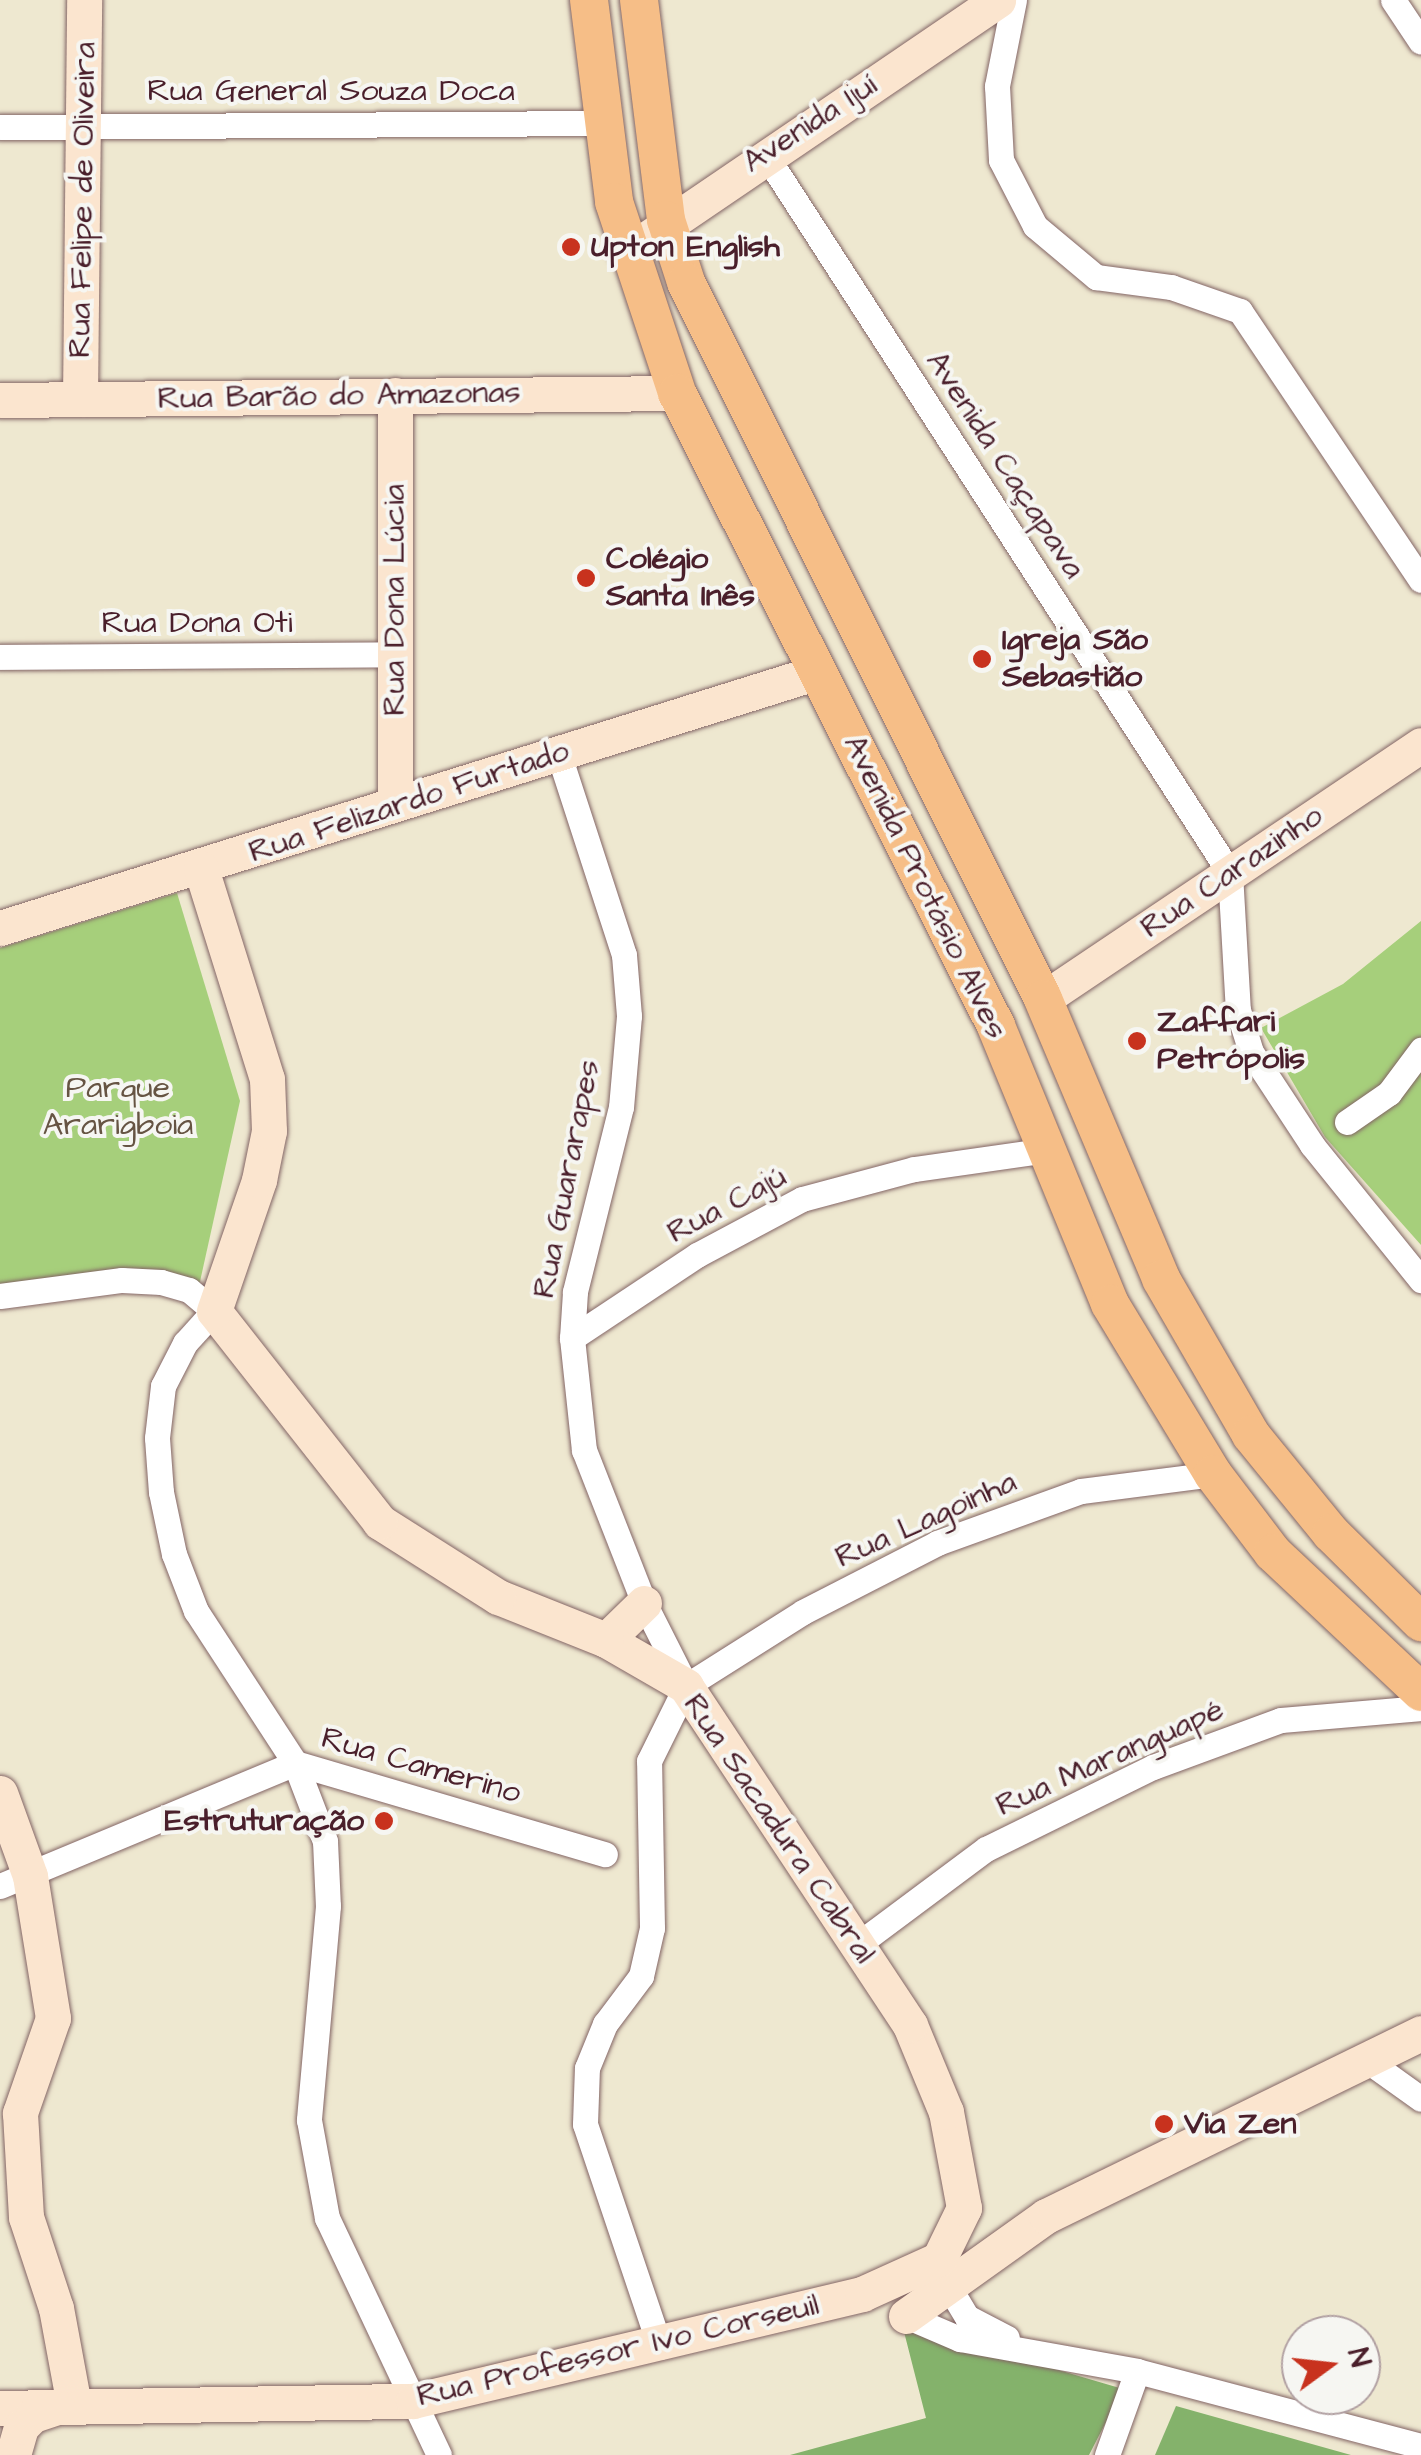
<!DOCTYPE html>
<html>
<head>
<meta charset="utf-8">
<style>
	body { margin:0 }
	#map { position:relative; width:1421px; height:2455px; overflow:hidden; background:#eee8d0; font-family:"Architects Daughter",sans-serif }
	div>[style] { position:absolute }
	.green>* { inset:0; background:#a6cf7b }
	.forest>* { inset:0; background:#84b26b }
	.roads { filter:drop-shadow(0 0 2px #836565) drop-shadow(0 0 2px #836565) }
	.street>* { height:25px; margin:-12.5px; padding:0 12.5px; transform-origin:12.5px; border-radius:12.5px; background:#fff }
	.secondary>* { height:35px; margin:-17.5px; padding:0 17.5px; transform-origin:17.5px; border-radius:17.5px; background:#fbe5cf }
	.primary>* { height:38px; margin:-19px; padding:0 19px; transform-origin:19px; border-radius:19px; background:#f6be87 }
	.dots>* { width:28px; height:28px; translate:-50% -50%; box-sizing:border-box; border:5px solid #f6f6f2; border-radius:50% }
	span { translate:-50% -50%; white-space:nowrap; text-align:center; line-height:1.15; -webkit-text-stroke:8px #f6f6f2; paint-order:stroke }
	.street-label { font-size:32px; color:#4a1f2b }
	.poi-label { font-size:32px; color:#4a1f2b; font-weight:700 }
	.left { translate:0 -50%; text-align:left }
	.right { translate:-100% -50%; text-align:right }
	.park-label { font-size:32px; color:#665443 }
	.north { position:absolute; left:1281px; top:2315px; width:100px; height:100px; box-sizing:border-box; background:#f6f6f2; border:2px solid #b1a0a2; border-radius:50%; rotate:75deg; font-size:28px; font-weight:700; line-height:40px; text-align:center; color:#4a1f2b }
	.north::after { content:''; display:block; margin:auto; width:35px; height:45px; background:#c8321e; clip-path:polygon(50% 0,100% 100%,50% 72%,0 100%) }
</style>
</head>
<body>
<div id="map">
	<div class="green">
		<i style="clip-path:polygon(177px 893px,240px 1101px,199px 1286px,0 1294px,0 948px)"></i>
		<i style="clip-path:polygon(1421px 921px,1421px 1245px,1325px 1137px,1261px 1028px,1343px 984px)"></i>
	</div>
	<div class="forest">
		<i style="clip-path:polygon(902px 2324px,1123px 2389px,1089px 2455px,790px 2455px,926px 2418px)"></i>
		<i style="clip-path:polygon(1176px 2406px,1351px 2455px,1155px 2455px)"></i>
	</div>
	<div class="roads">
		<div class="street">
			<i style="left:1014px;top:0;width:88px;rotate:101.2deg"></i>
			<i style="left:997px;top:86px;width:74px;rotate:86.9deg"></i>
			<i style="left:1001px;top:160px;width:74px;rotate:62.7deg"></i>
			<i style="left:1035px;top:226px;width:80px;rotate:39.9deg"></i>
			<i style="left:1096px;top:277px;width:76px;rotate:7.6deg"></i>
			<i style="left:1171px;top:287px;width:73px;rotate:19.2deg"></i>
			<i style="left:1240px;top:311px;width:324px;rotate:56.1deg"></i>
			<i style="left:1393px;top:0;width:50px;rotate:56.3deg"></i>
			<i style="left:0;top:127px;width:603px;rotate:-0.38deg"></i>
			<i style="left:765px;top:154px;width:856px;rotate:57.11deg"></i>
			<i style="left:1230px;top:873px;width:137px;rotate:86.7deg"></i>
			<i style="left:1238px;top:1010px;width:44px;rotate:72.8deg"></i>
			<i style="left:1251px;top:1052px;width:111px;rotate:56.7deg"></i>
			<i style="left:1312px;top:1145px;width:174px;rotate:51.1deg"></i>
			<i style="left:0;top:657px;width:395px;rotate:-0.4deg"></i>
			<i style="left:559px;top:755px;width:210px;rotate:72deg"></i>
			<i style="left:624px;top:955px;width:61px;rotate:85.3deg"></i>
			<i style="left:629px;top:1016px;width:91px;rotate:95deg"></i>
			<i style="left:621px;top:1107px;width:191px;rotate:104deg"></i>
			<i style="left:575px;top:1292px;width:46px;rotate:93.7deg"></i>
			<i style="left:572px;top:1338px;width:113px;rotate:83.9deg"></i>
			<i style="left:584px;top:1450px;width:164px;rotate:68.6deg"></i>
			<i style="left:644px;top:1603px;width:93px;rotate:63.2deg"></i>
			<i style="left:1347px;top:1122px;width:51px;rotate:-34.6deg"></i>
			<i style="left:1389px;top:1093px;width:54px;rotate:-53.3deg"></i>
			<i style="left:0;top:1296px;width:123px;rotate:-7.5deg"></i>
			<i style="left:122px;top:1280px;width:39px;rotate:3deg"></i>
			<i style="left:161px;top:1282px;width:29px;rotate:16deg"></i>
			<i style="left:189px;top:1290px;width:33px;rotate:40deg"></i>
			<i style="left:214px;top:1311px;width:43px;rotate:132.2deg"></i>
			<i style="left:185px;top:1343px;width:48px;rotate:117.1deg"></i>
			<i style="left:163px;top:1386px;width:52px;rotate:96.6deg"></i>
			<i style="left:157px;top:1438px;width:54px;rotate:85.8deg"></i>
			<i style="left:161px;top:1492px;width:63px;rotate:78.2deg"></i>
			<i style="left:174px;top:1554px;width:61px;rotate:68.9deg"></i>
			<i style="left:196px;top:1611px;width:181px;rotate:56.9deg"></i>
			<i style="left:295px;top:1763px;width:84px;rotate:69deg"></i>
			<i style="left:325px;top:1841px;width:65px;rotate:87.4deg"></i>
			<i style="left:328px;top:1906px;width:215px;rotate:95.1deg"></i>
			<i style="left:309px;top:2120px;width:100px;rotate:79.6deg"></i>
			<i style="left:327px;top:2218px;width:262px;rotate:64.7deg"></i>
			<i style="left:572px;top:1338px;width:150px;rotate:-33.6deg"></i>
			<i style="left:697px;top:1255px;width:119px;rotate:-28.1deg"></i>
			<i style="left:802px;top:1199px;width:116px;rotate:-15deg"></i>
			<i style="left:914px;top:1169px;width:134px;rotate:-8.1deg"></i>
			<i style="left:686px;top:1686px;width:138px;rotate:-32.3deg"></i>
			<i style="left:803px;top:1612px;width:151px;rotate:-27.2deg"></i>
			<i style="left:937px;top:1543px;width:153px;rotate:-19.9deg"></i>
			<i style="left:1081px;top:1491px;width:133px;rotate:-7.3deg"></i>
			<i style="left:0;top:1886px;width:320px;rotate:-22.6deg"></i>
			<i style="left:295px;top:1763px;width:323px;rotate:16.4deg"></i>
			<i style="left:857px;top:1945px;width:161px;rotate:-36.7deg"></i>
			<i style="left:986px;top:1849px;width:186px;rotate:-26.2deg"></i>
			<i style="left:1153px;top:1767px;width:136px;rotate:-20.2deg"></i>
			<i style="left:1281px;top:1720px;width:141px;rotate:-4.9deg"></i>
			<i style="left:1368px;top:2061px;width:65px;rotate:35.6deg"></i>
			<i style="left:947px;top:2284px;width:39px;rotate:59deg"></i>
			<i style="left:967px;top:2317px;width:45px;rotate:27.7deg"></i>
			<i style="left:906px;top:2316px;width:59px;rotate:23.1deg"></i>
			<i style="left:960px;top:2339px;width:180px;rotate:10.2deg"></i>
			<i style="left:1137px;top:2371px;width:294px;rotate:14.8deg"></i>
			<i style="left:660px;top:2347px;width:235px;rotate:-108.6deg"></i>
			<i style="left:585px;top:2124px;width:56px;rotate:-88deg"></i>
			<i style="left:587px;top:2068px;width:48px;rotate:-67.8deg"></i>
			<i style="left:605px;top:2024px;width:60px;rotate:-53.1deg"></i>
			<i style="left:641px;top:1976px;width:49px;rotate:-77.1deg"></i>
			<i style="left:652px;top:1928px;width:167px;rotate:-91deg"></i>
			<i style="left:649px;top:1761px;width:84px;rotate:-63.7deg"></i>
			<i style="left:1107px;top:2455px;width:89px;rotate:-70.3deg"></i>
		</div>
		<div class="secondary">
			<i style="left:626px;top:253px;width:450px;rotate:-34.2deg"></i>
			<i style="left:80px;top:399px;width:399px;rotate:-89.4deg"></i>
			<i style="left:0;top:400px;width:677px;rotate:-0.59deg"></i>
			<i style="left:395px;top:804px;width:409px;rotate:-90deg"></i>
			<i style="left:0;top:928px;width:857px;rotate:-17.38deg"></i>
			<i style="left:1043px;top:999px;width:455px;rotate:-33.9deg"></i>
			<i style="left:606px;top:1640px;width:53px;rotate:-44.2deg"></i>
			<i style="left:0;top:1793px;width:88px;rotate:70.1deg"></i>
			<i style="left:30px;top:1876px;width:144px;rotate:80.8deg"></i>
			<i style="left:53px;top:2018px;width:101px;rotate:109.2deg"></i>
			<i style="left:20px;top:2113px;width:104px;rotate:86.7deg"></i>
			<i style="left:26px;top:2217px;width:96px;rotate:71.8deg"></i>
			<i style="left:56px;top:2308px;width:99px;rotate:79.5deg"></i>
			<i style="left:906px;top:2316px;width:172px;rotate:-35.5deg"></i>
			<i style="left:1046px;top:2216px;width:417px;rotate:-26deg"></i>
			<i style="left:0;top:2408px;width:413px;rotate:-1deg"></i>
			<i style="left:413px;top:2401px;width:462px;rotate:-13.4deg"></i>
			<i style="left:862px;top:2294px;width:85px;rotate:-24.4deg"></i>
			<i style="left:939px;top:2259px;width:57px;rotate:-63.9deg"></i>
			<i style="left:964px;top:2208px;width:98px;rotate:-100.6deg"></i>
			<i style="left:946px;top:2112px;width:94px;rotate:-112.5deg"></i>
			<i style="left:910px;top:2025px;width:406px;rotate:-123.5deg"></i>
			<i style="left:686px;top:1686px;width:92px;rotate:-150.1deg"></i>
			<i style="left:606px;top:1640px;width:116px;rotate:-158.3deg"></i>
			<i style="left:498px;top:1597px;width:140px;rotate:-147.6deg"></i>
			<i style="left:380px;top:1522px;width:268px;rotate:-128.2deg"></i>
			<i style="left:214px;top:1311px;width:139px;rotate:-71deg"></i>
			<i style="left:259px;top:1180px;width:50px;rotate:-78.5deg"></i>
			<i style="left:269px;top:1131px;width:52px;rotate:-92.2deg"></i>
			<i style="left:267px;top:1079px;width:221px;rotate:-107.4deg"></i>
			<i style="left:13px;top:2455px;width:29px;rotate:-74deg"></i>
			<i style="left:21px;top:2427px;width:17px;rotate:-45deg"></i>
			<i style="left:33px;top:2415px;width:26px;rotate:-18deg"></i>
		</div>
		<div class="primary">
			<i style="left:589px;top:0;width:204px;rotate:82.9deg"></i>
			<i style="left:614px;top:202px;width:201px;rotate:71.7deg"></i>
			<i style="left:677px;top:393px;width:709px;rotate:63.25deg"></i>
			<i style="left:996px;top:1026px;width:300px;rotate:67.7deg"></i>
			<i style="left:1110px;top:1304px;width:199px;rotate:58.8deg"></i>
			<i style="left:1213px;top:1474px;width:99px;rotate:52.8deg"></i>
			<i style="left:1273px;top:1553px;width:203px;rotate:43.2deg"></i>
			<i style="left:639px;top:0;width:222px;rotate:83deg"></i>
			<i style="left:666px;top:220px;width:65px;rotate:72.1deg"></i>
			<i style="left:686px;top:282px;width:801px;rotate:63.53deg"></i>
			<i style="left:1043px;top:999px;width:304px;rotate:67.1deg"></i>
			<i style="left:1161px;top:1279px;width:180px;rotate:60deg"></i>
			<i style="left:1251px;top:1435px;width:127px;rotate:50.8deg"></i>
			<i style="left:1331px;top:1533px;width:127px;rotate:44.7deg"></i>
		</div>
	</div>
	<div class="dots">
		<i style="left:571px;top:247px;background:#c8321e"></i>
		<i style="left:586px;top:578px;background:#c8321e"></i>
		<i style="left:982px;top:659px;background:#c8321e"></i>
		<i style="left:1137px;top:1041px;background:#c8321e"></i>
		<i style="left:384px;top:1821px;background:#c8321e"></i>
		<i style="left:1164px;top:2124px;background:#c8321e"></i>
	</div>
	<div class="street-label">
		<span style="left:331px;top:91px">Rua General Souza Doca</span>
		<span style="left:810px;top:124px;rotate:-33deg">Avenida Ijuí</span>
		<span style="left:83px;top:200px;rotate:-89deg">Rua Felipe de Oliveira</span>
		<span style="left:339px;top:396px;rotate:-1deg">Rua Barão do Amazonas</span>
		<span style="left:1005px;top:465px;rotate:57deg">Avenida Caçapava</span>
		<span style="left:395px;top:600px;rotate:-90deg">Rua Dona Lúcia</span>
		<span style="left:197px;top:623px">Rua Dona Oti</span>
		<span style="left:409px;top:802px;rotate:-18deg">Rua Felizardo Furtado</span>
		<span style="left:1232px;top:872px;rotate:-34deg">Rua Carazinho</span>
		<span style="left:925px;top:887px;rotate:64deg">Avenida Protásio Alves</span>
		<span style="left:567px;top:1179px;rotate:-79deg">Rua Guararapes</span>
		<span style="left:727px;top:1205px;rotate:-28deg">Rua Cajú</span>
		<span style="left:926px;top:1520px;rotate:-24deg">Rua Lagoinha</span>
		<span style="left:1110px;top:1758px;rotate:-24deg">Rua Maranguapé</span>
		<span style="left:421px;top:1766px;rotate:16deg">Rua Camerino</span>
		<span style="left:779px;top:1829px;rotate:56deg">Rua Sacadura Cabral</span>
		<span style="left:618px;top:2351px;rotate:-13deg">Rua Professor Ivo Corseuil</span>
	</div>
	<div class="poi-label">
		<span class="left" style="left:591px;top:247px">Upton English</span>
		<span class="left" style="left:606px;top:578px">Colégio<br>Santa Inês</span>
		<span class="left" style="left:1002px;top:659px">Igreja São<br>Sebastião</span>
		<span class="left" style="left:1157px;top:1041px">Zaffari<br>Petrópolis</span>
		<span class="right" style="left:364px;top:1821px">Estruturação</span>
		<span class="left" style="left:1184px;top:2124px">Via Zen</span>
	</div>
	<div class="park-label">
		<span style="left:118px;top:1107px">Parque<br>Ararigboia</span>
	</div>
	<div class="north">N</div>
</div>
</body>
</html>
